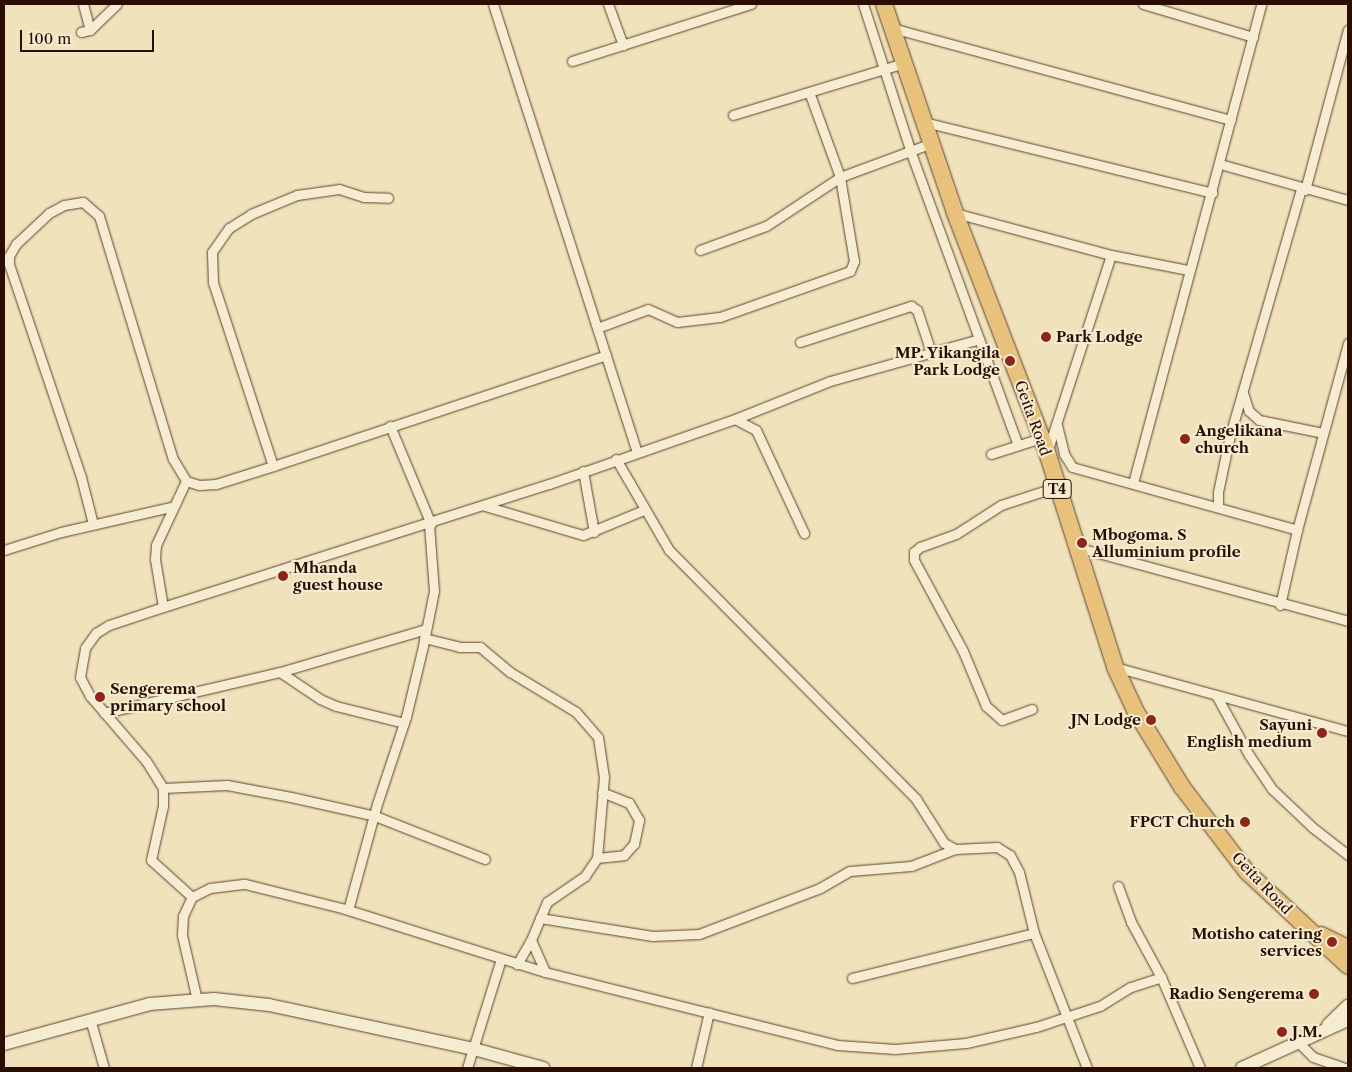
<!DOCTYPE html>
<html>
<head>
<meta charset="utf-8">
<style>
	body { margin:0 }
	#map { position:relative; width:1352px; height:1072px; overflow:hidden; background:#f0e2ba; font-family:"Libre Caslon Text",serif }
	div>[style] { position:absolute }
	.roads { filter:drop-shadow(0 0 1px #5c432f) drop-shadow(0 0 1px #5c432f) }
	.street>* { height:9px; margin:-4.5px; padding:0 4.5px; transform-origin:4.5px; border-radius:4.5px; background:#f5ecd2 }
	.secondary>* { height:12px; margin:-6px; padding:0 6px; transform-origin:6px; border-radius:6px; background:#f5ecd2 }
	.highway>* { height:16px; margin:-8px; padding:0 8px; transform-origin:8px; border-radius:8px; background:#e8c17d }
	.dots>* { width:14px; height:14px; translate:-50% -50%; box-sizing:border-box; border:2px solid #f5ecd2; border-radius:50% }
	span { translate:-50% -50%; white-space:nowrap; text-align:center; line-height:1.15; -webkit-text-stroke:4px #f5ecd2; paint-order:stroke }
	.shield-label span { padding:1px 4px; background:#f5ecd2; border:1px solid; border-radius:4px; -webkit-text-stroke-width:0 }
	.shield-label { font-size:14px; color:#2b0e01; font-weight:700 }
	.poi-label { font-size:15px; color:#2b0e01; font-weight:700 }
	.left { translate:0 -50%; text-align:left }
	.right { translate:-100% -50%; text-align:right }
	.street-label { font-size:15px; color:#2b0e01 }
	.frame { position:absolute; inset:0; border:5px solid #2b0e01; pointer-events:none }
	.scale { position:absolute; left:20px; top:30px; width:134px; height:22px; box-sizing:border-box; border:2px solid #2b0e01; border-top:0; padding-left:6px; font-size:15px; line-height:18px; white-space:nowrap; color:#2b0e01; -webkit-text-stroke:4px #f5ecd2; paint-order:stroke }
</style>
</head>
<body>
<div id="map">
	<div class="roads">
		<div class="street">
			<i style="left:83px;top:4px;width:27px;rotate:75deg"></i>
			<i style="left:493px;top:4px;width:471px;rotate:72.2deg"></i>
			<i style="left:608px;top:4px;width:44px;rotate:69.9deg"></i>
			<i style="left:863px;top:4px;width:157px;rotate:72.1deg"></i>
			<i style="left:911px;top:153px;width:311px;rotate:69.9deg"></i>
			<i style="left:1143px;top:4px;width:115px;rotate:16.7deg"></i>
			<i style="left:892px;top:28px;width:351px;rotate:15.2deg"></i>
			<i style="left:81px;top:32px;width:9px;rotate:-13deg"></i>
			<i style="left:90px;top:30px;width:37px;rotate:-44deg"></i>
			<i style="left:572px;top:61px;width:188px;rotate:-17.7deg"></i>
			<i style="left:733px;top:115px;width:179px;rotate:-16.9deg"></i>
			<i style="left:924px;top:122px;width:297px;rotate:13.8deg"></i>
			<i style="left:1220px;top:164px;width:133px;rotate:15.7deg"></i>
			<i style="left:1305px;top:190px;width:166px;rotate:-75deg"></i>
			<i style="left:955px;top:213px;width:162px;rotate:15.1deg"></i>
			<i style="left:1111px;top:255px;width:78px;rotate:11deg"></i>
			<i style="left:700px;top:250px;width:70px;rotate:-20deg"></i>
			<i style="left:766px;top:226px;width:89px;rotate:-33.5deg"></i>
			<i style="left:840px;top:177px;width:98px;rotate:-20.3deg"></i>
			<i style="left:597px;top:328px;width:54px;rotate:-20.4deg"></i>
			<i style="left:648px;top:309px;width:32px;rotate:24deg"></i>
			<i style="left:677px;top:322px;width:43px;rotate:-6.6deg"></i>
			<i style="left:720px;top:317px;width:138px;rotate:-19.5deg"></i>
			<i style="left:850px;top:271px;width:11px;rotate:-68deg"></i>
			<i style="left:854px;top:261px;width:85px;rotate:-99.5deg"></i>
			<i style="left:840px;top:177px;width:90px;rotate:-110deg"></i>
			<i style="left:800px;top:342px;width:117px;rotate:-18deg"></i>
			<i style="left:911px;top:306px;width:7px;rotate:34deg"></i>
			<i style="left:917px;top:310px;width:44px;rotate:71.6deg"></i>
			<i style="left:1243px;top:393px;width:19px;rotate:72deg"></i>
			<i style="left:1249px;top:411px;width:13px;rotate:42deg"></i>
			<i style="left:1259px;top:420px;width:65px;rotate:11.5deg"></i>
			<i style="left:735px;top:419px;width:24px;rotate:28deg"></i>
			<i style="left:756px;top:430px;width:114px;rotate:65deg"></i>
			<i style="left:1057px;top:425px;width:30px;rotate:76deg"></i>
			<i style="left:1064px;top:454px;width:15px;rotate:58deg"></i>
			<i style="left:1072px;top:467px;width:234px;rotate:15.6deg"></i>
			<i style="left:390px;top:426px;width:106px;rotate:67.3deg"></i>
			<i style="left:1047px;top:452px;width:207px;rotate:-72deg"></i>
			<i style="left:991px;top:454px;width:52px;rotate:-17.7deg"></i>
			<i style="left:616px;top:459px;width:105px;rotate:59.8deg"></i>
			<i style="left:669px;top:550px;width:351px;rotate:45.2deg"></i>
			<i style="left:916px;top:799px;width:52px;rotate:57.5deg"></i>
			<i style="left:944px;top:843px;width:13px;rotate:29deg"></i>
			<i style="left:955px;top:849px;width:42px;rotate:-2.7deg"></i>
			<i style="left:997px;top:847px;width:15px;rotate:32deg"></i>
			<i style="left:1010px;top:855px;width:19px;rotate:62deg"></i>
			<i style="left:1019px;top:872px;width:63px;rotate:76.2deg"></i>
			<i style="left:1034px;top:933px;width:145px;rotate:68.6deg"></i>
			<i style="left:273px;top:466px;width:194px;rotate:-108.1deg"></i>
			<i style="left:213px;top:282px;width:30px;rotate:-92deg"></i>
			<i style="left:212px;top:252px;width:29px;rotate:-55deg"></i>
			<i style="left:229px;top:228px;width:26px;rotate:-32deg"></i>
			<i style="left:251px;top:214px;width:50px;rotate:-22.4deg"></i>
			<i style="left:297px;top:195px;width:42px;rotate:-8.1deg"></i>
			<i style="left:339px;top:189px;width:26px;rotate:18deg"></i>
			<i style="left:364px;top:197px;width:24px;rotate:2deg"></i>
			<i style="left:583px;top:471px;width:62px;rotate:79.8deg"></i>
			<i style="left:1133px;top:483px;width:496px;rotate:-75deg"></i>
			<i style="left:485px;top:506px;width:102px;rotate:16.5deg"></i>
			<i style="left:583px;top:535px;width:66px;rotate:-22.3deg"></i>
			<i style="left:1218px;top:507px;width:15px;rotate:-90deg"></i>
			<i style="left:1218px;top:492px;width:58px;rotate:-78.1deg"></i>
			<i style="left:1230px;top:435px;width:256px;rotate:-73.9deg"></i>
			<i style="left:93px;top:524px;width:49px;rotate:-104.3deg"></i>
			<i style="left:81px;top:477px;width:225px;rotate:-108.7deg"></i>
			<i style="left:9px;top:264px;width:8px;rotate:-90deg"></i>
			<i style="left:9px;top:256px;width:14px;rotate:-60deg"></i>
			<i style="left:16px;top:244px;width:45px;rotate:-43.2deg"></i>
			<i style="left:49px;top:213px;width:17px;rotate:-28deg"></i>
			<i style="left:64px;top:205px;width:19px;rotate:-9deg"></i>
			<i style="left:83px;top:202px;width:21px;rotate:41deg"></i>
			<i style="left:99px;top:216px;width:254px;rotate:73.1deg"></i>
			<i style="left:173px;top:459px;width:26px;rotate:59deg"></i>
			<i style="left:186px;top:481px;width:14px;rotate:17deg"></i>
			<i style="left:199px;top:485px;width:17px;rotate:-3deg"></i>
			<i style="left:216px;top:484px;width:60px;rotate:-17.5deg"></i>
			<i style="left:273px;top:466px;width:351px;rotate:-18.4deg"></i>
			<i style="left:1076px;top:547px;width:282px;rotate:15.2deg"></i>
			<i style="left:4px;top:550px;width:60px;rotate:-17.5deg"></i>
			<i style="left:61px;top:532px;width:113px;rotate:-12.8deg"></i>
			<i style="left:1280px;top:605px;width:77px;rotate:-77.2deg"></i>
			<i style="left:1297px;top:530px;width:194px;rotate:-74.7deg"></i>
			<i style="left:163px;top:607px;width:49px;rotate:-99.5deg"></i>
			<i style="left:155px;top:559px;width:14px;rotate:-86deg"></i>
			<i style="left:156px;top:545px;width:71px;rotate:-64.9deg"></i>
			<i style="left:424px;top:638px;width:36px;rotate:14deg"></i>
			<i style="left:459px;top:647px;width:21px"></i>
			<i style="left:480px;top:647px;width:39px;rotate:40deg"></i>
			<i style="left:510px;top:672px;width:77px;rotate:31.2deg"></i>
			<i style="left:576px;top:712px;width:33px;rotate:49deg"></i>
			<i style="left:598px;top:737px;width:40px;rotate:81.5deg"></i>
			<i style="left:604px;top:777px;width:81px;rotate:94.9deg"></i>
			<i style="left:597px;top:858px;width:22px;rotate:124deg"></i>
			<i style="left:585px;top:876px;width:46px;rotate:145.6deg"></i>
			<i style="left:547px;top:902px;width:41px;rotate:112.8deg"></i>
			<i style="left:531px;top:940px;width:28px;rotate:120deg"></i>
			<i style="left:1115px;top:667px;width:242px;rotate:15.4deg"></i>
			<i style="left:280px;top:672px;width:48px;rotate:34deg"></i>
			<i style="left:320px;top:699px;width:17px;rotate:24deg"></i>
			<i style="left:336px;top:706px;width:70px;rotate:14deg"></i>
			<i style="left:1216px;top:695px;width:68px;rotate:61.2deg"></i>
			<i style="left:1249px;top:755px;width:41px;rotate:55.9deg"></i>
			<i style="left:1272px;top:789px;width:55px;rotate:43.5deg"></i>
			<i style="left:1312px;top:827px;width:46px;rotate:37.9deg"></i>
			<i style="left:1032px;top:709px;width:32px;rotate:160deg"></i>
			<i style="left:1002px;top:720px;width:21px;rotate:-139deg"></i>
			<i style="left:986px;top:706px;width:60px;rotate:-112.7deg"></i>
			<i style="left:963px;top:651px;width:103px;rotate:-118.3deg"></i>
			<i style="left:914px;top:560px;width:8px;rotate:-90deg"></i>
			<i style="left:914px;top:552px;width:8px;rotate:-40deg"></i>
			<i style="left:920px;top:547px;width:38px;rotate:-20deg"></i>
			<i style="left:956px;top:534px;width:54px;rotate:-32.8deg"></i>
			<i style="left:1001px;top:505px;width:58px;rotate:-18.1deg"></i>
			<i style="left:104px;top:713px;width:181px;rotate:-13.1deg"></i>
			<i style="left:280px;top:672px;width:152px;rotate:-16.4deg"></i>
			<i style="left:163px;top:788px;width:64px;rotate:-2.7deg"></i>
			<i style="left:227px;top:785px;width:65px;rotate:10.6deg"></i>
			<i style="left:291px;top:797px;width:86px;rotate:12.7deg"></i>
			<i style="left:375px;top:816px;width:118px;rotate:21.4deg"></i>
			<i style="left:597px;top:858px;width:27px;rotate:-6deg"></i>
			<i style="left:624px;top:855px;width:15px;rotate:-48deg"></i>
			<i style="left:634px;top:844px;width:25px;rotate:-78deg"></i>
			<i style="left:639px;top:820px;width:20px;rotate:-120deg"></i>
			<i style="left:629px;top:803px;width:29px;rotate:-158deg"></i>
			<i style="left:1118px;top:886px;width:38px;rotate:70deg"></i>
			<i style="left:1131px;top:922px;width:63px;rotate:61.4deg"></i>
			<i style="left:1161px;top:977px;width:99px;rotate:66.8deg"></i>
			<i style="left:192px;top:897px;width:55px;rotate:-137.9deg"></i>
			<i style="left:151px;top:860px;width:55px;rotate:-77.5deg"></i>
			<i style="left:163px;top:806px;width:18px;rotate:-90deg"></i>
			<i style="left:163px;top:788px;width:32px;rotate:-122deg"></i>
			<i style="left:146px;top:761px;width:86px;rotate:-130.7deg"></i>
			<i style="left:90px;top:696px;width:21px;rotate:-118deg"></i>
			<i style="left:80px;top:677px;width:29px;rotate:-80deg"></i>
			<i style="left:85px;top:648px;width:19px;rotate:-54deg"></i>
			<i style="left:96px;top:633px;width:15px;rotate:-32deg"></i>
			<i style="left:109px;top:625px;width:57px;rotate:-18.4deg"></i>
			<i style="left:163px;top:607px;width:405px;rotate:-17.7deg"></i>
			<i style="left:549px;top:484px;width:197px;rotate:-19.3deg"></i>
			<i style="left:735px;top:419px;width:102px;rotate:-21.8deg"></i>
			<i style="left:830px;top:381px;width:155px;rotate:-15.7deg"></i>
			<i style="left:348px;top:910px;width:110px;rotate:-74.7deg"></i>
			<i style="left:377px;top:804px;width:92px;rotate:-71.6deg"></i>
			<i style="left:406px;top:717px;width:73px;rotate:-76.5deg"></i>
			<i style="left:423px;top:646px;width:56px;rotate:-78.7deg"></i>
			<i style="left:434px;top:591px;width:66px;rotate:-94.3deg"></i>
			<i style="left:540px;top:918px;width:114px;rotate:9.1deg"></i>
			<i style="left:653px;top:936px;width:46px;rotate:-2.5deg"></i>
			<i style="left:699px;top:934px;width:129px;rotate:-20.8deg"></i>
			<i style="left:820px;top:888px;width:34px;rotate:-30deg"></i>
			<i style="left:850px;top:871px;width:61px;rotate:-4.7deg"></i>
			<i style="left:911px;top:866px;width:47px;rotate:-21.1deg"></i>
			<i style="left:531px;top:940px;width:35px;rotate:66deg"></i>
			<i style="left:852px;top:978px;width:187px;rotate:-13.9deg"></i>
			<i style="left:197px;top:1000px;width:67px;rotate:-103deg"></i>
			<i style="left:182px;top:935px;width:19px;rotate:-87deg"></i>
			<i style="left:183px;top:916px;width:21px;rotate:-65deg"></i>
			<i style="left:192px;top:897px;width:20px;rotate:-27deg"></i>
			<i style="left:210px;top:888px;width:35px;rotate:-7deg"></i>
			<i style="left:245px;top:884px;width:103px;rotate:14deg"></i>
			<i style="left:345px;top:909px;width:210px;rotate:17.5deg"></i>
			<i style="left:545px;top:972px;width:301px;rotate:14deg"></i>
			<i style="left:837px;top:1045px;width:58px;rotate:3.9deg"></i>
			<i style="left:895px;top:1049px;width:71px;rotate:-4.8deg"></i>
			<i style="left:966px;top:1043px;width:72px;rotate:-12.9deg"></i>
			<i style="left:1036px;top:1027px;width:67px;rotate:-18.2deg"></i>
			<i style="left:1100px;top:1006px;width:36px;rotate:-32deg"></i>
			<i style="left:1131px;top:987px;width:32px;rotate:-18deg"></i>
			<i style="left:90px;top:1019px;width:51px;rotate:74.1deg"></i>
			<i style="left:1298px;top:1042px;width:21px;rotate:45deg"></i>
			<i style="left:1313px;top:1057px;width:34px;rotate:19deg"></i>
			<i style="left:467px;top:1068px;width:114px;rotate:-72.7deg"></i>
			<i style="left:696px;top:1068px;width:57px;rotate:-76.9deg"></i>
		</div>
		<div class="secondary">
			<i style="left:1328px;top:1025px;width:28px;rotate:-44deg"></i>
			<i style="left:4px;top:1044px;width:151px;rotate:-15.3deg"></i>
			<i style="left:150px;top:1004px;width:64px;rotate:-4.5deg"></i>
			<i style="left:214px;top:999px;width:55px;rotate:6.2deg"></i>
			<i style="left:269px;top:1005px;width:210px;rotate:12.1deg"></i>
			<i style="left:474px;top:1049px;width:72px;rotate:15.4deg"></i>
			<i style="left:1242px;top:1068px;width:116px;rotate:-24.4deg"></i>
		</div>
		<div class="highway">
			<i style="left:884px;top:4px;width:221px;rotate:71.2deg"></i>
			<i style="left:955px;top:213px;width:256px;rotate:68.9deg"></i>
			<i style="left:1047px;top:452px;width:225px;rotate:72.4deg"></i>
			<i style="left:1115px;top:667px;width:50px;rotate:65deg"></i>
			<i style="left:1136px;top:712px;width:88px;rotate:58.5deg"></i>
			<i style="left:1182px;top:787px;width:107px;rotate:52.6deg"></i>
			<i style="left:1247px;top:872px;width:138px;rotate:42.9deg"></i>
			<i style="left:1321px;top:935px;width:30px;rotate:26deg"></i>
		</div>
	</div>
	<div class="dots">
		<i style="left:1046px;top:337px;background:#8f2418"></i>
		<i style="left:1010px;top:361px;background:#8f2418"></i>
		<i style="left:1185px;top:439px;background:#8f2418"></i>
		<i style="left:1082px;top:543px;background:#8f2418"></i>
		<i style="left:283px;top:576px;background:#8f2418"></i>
		<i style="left:100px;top:697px;background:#8f2418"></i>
		<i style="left:1151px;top:720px;background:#8f2418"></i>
		<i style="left:1322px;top:733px;background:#8f2418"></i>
		<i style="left:1245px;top:822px;background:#8f2418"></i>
		<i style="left:1332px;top:942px;background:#8f2418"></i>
		<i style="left:1314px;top:994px;background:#8f2418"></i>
		<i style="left:1282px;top:1032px;background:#8f2418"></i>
	</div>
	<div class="shield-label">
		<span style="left:1057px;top:489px">T4</span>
	</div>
	<div class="poi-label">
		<span class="left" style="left:1056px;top:337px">Park Lodge</span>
		<span class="right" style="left:1000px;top:361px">MP. Yikangila<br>Park Lodge</span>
		<span class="left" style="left:1195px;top:439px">Angelikana<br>church</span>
		<span class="left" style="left:1092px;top:543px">Mbogoma. S<br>Alluminium profile</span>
		<span class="left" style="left:293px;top:576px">Mhanda<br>guest house</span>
		<span class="left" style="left:110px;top:697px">Sengerema<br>primary school</span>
		<span class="right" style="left:1141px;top:720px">JN Lodge</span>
		<span class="right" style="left:1312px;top:733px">Sayuni<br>English medium</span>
		<span class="right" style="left:1235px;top:822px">FPCT Church</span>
		<span class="right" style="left:1322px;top:942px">Motisho catering<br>services</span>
		<span class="right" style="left:1304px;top:994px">Radio Sengerema</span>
		<span class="left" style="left:1292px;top:1032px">J.M.</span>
	</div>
	<div class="street-label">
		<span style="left:1033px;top:418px;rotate:70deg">Geita Road</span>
		<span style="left:1262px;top:883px;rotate:46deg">Geita Road</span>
	</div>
	<div class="frame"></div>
	<div class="scale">100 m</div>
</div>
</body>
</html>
